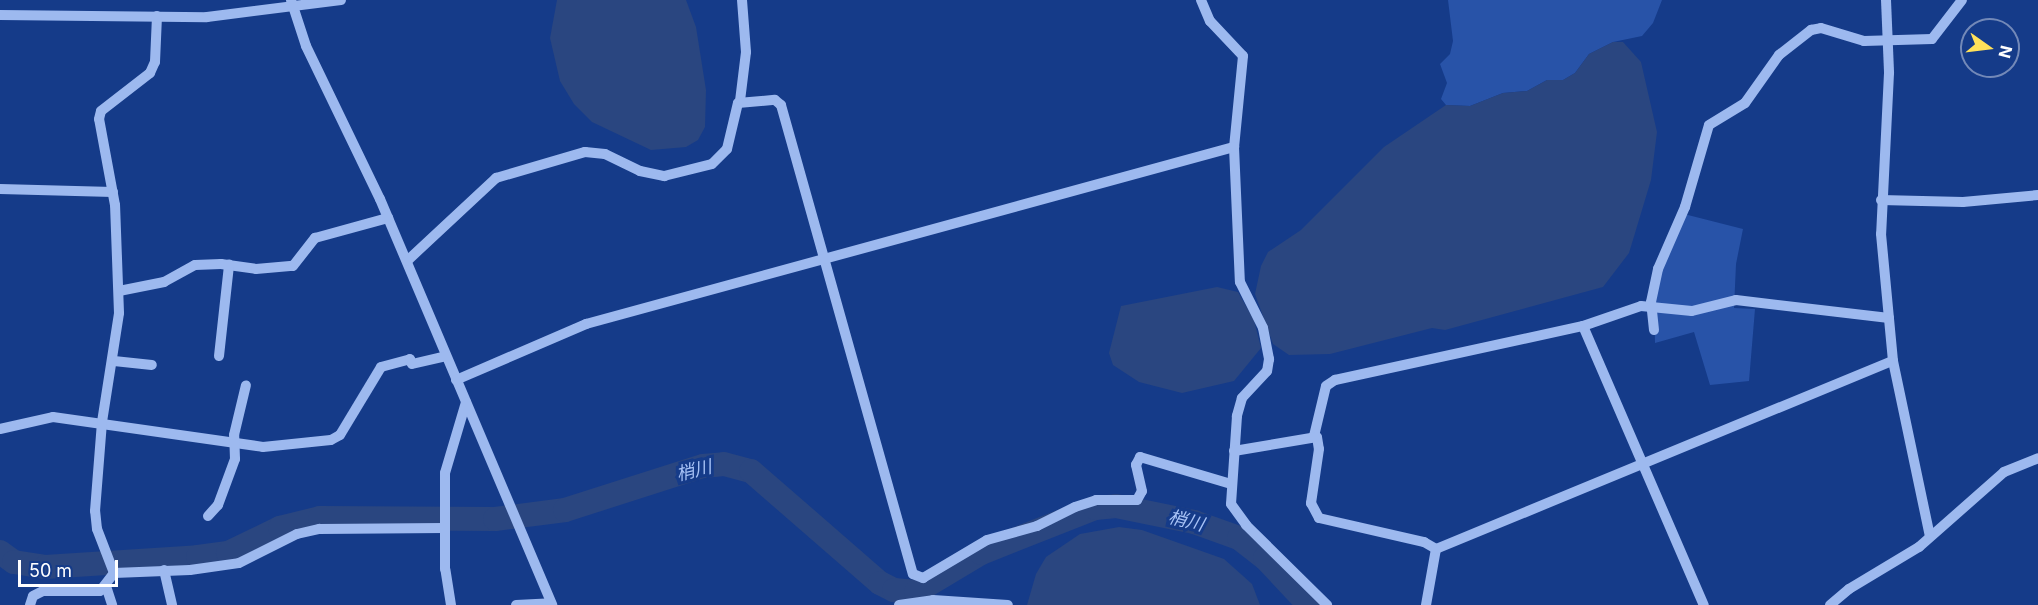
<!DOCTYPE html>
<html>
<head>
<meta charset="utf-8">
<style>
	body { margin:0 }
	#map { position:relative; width:2038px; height:605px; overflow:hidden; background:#153b89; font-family:Inter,"Noto Sans JP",sans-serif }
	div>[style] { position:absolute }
	.green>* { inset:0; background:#2853a8 }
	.water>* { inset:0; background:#2a4680 }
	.river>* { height:24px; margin:-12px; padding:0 12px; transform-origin:12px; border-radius:12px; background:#2a4680 }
	.minor>* { height:10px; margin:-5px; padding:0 5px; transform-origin:5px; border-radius:5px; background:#9db9ef }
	span { translate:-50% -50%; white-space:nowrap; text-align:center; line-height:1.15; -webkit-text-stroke:6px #153b89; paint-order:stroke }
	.water-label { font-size:18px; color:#a8c3f6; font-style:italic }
	.north { position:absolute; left:1960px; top:18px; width:60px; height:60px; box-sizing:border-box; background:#153b89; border:2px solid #7389b8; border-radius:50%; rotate:104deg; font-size:16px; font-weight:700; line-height:24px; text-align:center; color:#fff }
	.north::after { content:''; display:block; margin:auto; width:21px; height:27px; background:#ffe15a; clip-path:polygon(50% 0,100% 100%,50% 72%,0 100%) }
	.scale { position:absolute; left:18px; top:560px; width:100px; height:27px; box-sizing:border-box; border:3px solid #fff; border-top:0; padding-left:8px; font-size:18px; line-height:21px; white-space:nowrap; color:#fff; -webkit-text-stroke:4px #153b89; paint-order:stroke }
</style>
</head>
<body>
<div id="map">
	<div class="green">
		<i style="clip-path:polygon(1448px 0,1662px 0,1653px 23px,1642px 36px,1613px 42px,1589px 54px,1575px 73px,1563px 80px,1547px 80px,1527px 91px,1503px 93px,1470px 106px,1446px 105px,1441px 99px,1447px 83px,1440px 64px,1450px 54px,1453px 41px)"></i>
		<i style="clip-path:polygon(1684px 214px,1743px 229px,1736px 264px,1734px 308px,1755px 309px,1749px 381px,1710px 385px,1694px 332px,1655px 343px,1654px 300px,1661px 270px)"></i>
	</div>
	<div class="water">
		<i style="clip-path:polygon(557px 0,686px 0,696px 27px,706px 90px,705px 127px,698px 140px,686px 147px,651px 150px,592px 122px,574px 104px,560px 81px,550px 38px)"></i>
		<i style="clip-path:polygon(1613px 42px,1623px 42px,1641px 62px,1657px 132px,1651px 180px,1629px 253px,1603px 287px,1445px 330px,1432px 328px,1330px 354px,1289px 355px,1273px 344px,1255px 294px,1261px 266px,1268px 252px,1301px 230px,1384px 147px,1446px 105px,1470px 106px,1503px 93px,1527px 91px,1547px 80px,1563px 80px,1575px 73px,1589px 54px)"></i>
		<i style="clip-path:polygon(1217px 287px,1238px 292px,1254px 320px,1261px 348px,1234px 381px,1182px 393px,1139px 382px,1113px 365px,1109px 353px,1121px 306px)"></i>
		<i style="clip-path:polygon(1119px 527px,1142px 530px,1224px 559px,1252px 584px,1260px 605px,1027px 605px,1036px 574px,1046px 557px,1080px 534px)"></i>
	</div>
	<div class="river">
		<i style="left:0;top:552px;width:17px;rotate:36deg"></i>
		<i style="left:14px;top:562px;width:31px;rotate:9deg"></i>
		<i style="left:45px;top:567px;width:153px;rotate:-3.7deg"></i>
		<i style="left:198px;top:557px;width:30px;rotate:-8deg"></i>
		<i style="left:228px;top:553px;width:58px;rotate:-25.7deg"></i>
		<i style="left:280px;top:528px;width:41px;rotate:-14deg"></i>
		<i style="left:320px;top:518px;width:175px;rotate:0.3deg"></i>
		<i style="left:495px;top:519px;width:71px;rotate:-7.3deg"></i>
		<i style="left:565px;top:510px;width:145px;rotate:-17.7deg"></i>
		<i style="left:703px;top:466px;width:21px;rotate:-5deg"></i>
		<i style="left:724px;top:464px;width:28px;rotate:15deg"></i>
		<i style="left:751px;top:471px;width:171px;rotate:41deg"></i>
		<i style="left:880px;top:583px;width:16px;rotate:27deg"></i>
		<i style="left:894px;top:590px;width:22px;rotate:5deg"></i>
		<i style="left:916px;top:592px;width:76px;rotate:-31deg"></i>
		<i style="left:981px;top:553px;width:123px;rotate:-21.5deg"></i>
		<i style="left:1095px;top:508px;width:21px;rotate:-5deg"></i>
		<i style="left:1116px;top:506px;width:80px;rotate:11.6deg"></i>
		<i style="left:1194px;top:522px;width:48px;rotate:19.6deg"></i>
		<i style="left:1239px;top:538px;width:33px;rotate:38deg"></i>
		<i style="left:1265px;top:558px;width:64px;rotate:46.9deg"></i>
	</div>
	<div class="minor">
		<i style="left:291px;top:0;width:48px;rotate:71.9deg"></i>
		<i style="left:306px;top:46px;width:170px;rotate:64.2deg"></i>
		<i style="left:380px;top:199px;width:441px;rotate:67deg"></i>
		<i style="left:1201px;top:0;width:23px;rotate:67deg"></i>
		<i style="left:1210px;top:21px;width:48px;rotate:46.7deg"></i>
		<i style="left:1243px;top:56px;width:91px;rotate:95.6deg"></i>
		<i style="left:1234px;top:147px;width:135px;rotate:87.5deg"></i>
		<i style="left:1240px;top:282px;width:51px;rotate:63.4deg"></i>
		<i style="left:1263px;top:328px;width:32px;rotate:79deg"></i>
		<i style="left:1269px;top:359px;width:12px;rotate:99deg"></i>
		<i style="left:1267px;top:371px;width:37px;rotate:133deg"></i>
		<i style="left:1242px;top:398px;width:19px;rotate:106deg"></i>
		<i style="left:1237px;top:416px;width:88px;rotate:93.9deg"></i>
		<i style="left:1231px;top:504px;width:26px;rotate:54deg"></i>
		<i style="left:1246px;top:525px;width:114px;rotate:44.6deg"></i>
		<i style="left:1886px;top:0;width:73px;rotate:87.6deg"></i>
		<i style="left:1889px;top:73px;width:161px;rotate:92.8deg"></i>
		<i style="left:1881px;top:234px;width:128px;rotate:84.6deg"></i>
		<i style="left:1893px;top:361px;width:179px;rotate:78.1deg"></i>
		<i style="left:0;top:15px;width:207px;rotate:0.6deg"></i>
		<i style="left:207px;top:17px;width:135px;rotate:-7.2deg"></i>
		<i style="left:740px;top:101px;width:49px;rotate:-83deg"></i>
		<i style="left:746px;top:52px;width:52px;rotate:-94.4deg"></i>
		<i style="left:0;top:189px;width:113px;rotate:1.5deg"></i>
		<i style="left:1881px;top:200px;width:82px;rotate:1.4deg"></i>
		<i style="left:1963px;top:202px;width:75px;rotate:-5.3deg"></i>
		<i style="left:407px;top:261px;width:122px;rotate:-43deg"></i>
		<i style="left:496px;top:178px;width:93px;rotate:-16.3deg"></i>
		<i style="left:585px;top:152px;width:20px;rotate:6deg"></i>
		<i style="left:605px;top:154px;width:39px;rotate:26deg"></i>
		<i style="left:640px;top:171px;width:25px;rotate:12deg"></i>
		<i style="left:664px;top:176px;width:49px;rotate:-14deg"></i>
		<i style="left:712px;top:164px;width:21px;rotate:-45deg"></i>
		<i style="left:727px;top:149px;width:47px;rotate:-76.6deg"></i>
		<i style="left:738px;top:103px;width:37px;rotate:-5deg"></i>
		<i style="left:775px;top:100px;width:8px;rotate:40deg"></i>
		<i style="left:781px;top:105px;width:487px;rotate:74.3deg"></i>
		<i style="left:913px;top:574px;width:11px;rotate:22deg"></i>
		<i style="left:923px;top:578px;width:74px;rotate:-30.7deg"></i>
		<i style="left:987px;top:540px;width:52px;rotate:-15.6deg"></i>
		<i style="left:1037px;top:526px;width:42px;rotate:-26.6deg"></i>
		<i style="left:1075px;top:507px;width:22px;rotate:-18deg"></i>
		<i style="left:1096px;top:500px;width:41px"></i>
		<i style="left:1137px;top:500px;width:10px;rotate:-61deg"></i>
		<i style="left:1142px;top:491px;width:27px;rotate:-103deg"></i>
		<i style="left:1136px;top:465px;width:9px;rotate:-63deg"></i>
		<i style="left:1140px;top:457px;width:95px;rotate:16.5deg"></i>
		<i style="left:119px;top:291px;width:46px;rotate:-11.3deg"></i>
		<i style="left:164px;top:282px;width:35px;rotate:-29deg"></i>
		<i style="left:195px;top:265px;width:26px;rotate:-2deg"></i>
		<i style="left:221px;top:264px;width:35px;rotate:8deg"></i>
		<i style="left:256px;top:269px;width:37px;rotate:-5deg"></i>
		<i style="left:293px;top:266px;width:36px;rotate:-52deg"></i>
		<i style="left:315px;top:238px;width:76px;rotate:-15.3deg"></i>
		<i style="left:1583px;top:326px;width:304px;rotate:66.6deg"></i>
		<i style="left:1654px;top:330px;width:28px;rotate:-96deg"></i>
		<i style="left:1651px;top:302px;width:34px;rotate:-78deg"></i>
		<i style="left:1658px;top:269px;width:68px;rotate:-66.5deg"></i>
		<i style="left:1685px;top:207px;width:85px;rotate:-73.7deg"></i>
		<i style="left:1709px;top:125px;width:42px;rotate:-31.4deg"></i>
		<i style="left:1745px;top:103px;width:59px;rotate:-54.7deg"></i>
		<i style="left:1779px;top:55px;width:41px;rotate:-38deg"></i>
		<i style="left:1811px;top:30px;width:10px;rotate:-11deg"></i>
		<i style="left:1821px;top:28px;width:45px;rotate:16.8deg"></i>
		<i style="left:1864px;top:41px;width:68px;rotate:-1.7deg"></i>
		<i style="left:1932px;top:39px;width:49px;rotate:-52.4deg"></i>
		<i style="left:219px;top:356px;width:92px;rotate:-83.7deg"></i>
		<i style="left:114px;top:361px;width:38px;rotate:6deg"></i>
		<i style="left:456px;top:380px;width:142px;rotate:-23.3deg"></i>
		<i style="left:586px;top:324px;width:672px;rotate:-15.28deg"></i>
		<i style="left:0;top:429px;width:54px;rotate:-12.8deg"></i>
		<i style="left:53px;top:417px;width:212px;rotate:8.1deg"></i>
		<i style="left:263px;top:447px;width:68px;rotate:-5.9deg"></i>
		<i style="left:331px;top:440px;width:10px;rotate:-29deg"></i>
		<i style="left:340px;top:435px;width:79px;rotate:-58.9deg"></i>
		<i style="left:381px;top:367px;width:30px;rotate:-15deg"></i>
		<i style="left:410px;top:359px;width:5px;rotate:68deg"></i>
		<i style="left:412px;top:364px;width:35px;rotate:-13deg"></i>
		<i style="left:1314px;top:436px;width:51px;rotate:-76.5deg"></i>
		<i style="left:1326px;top:386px;width:11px;rotate:-34deg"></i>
		<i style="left:1335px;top:380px;width:254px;rotate:-12.3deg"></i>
		<i style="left:1583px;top:326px;width:61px;rotate:-19deg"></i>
		<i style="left:1641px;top:306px;width:51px;rotate:5.6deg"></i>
		<i style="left:1692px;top:311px;width:45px;rotate:-14deg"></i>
		<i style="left:1736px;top:300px;width:154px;rotate:6.7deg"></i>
		<i style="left:1234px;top:451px;width:84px;rotate:-9.6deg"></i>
		<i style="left:1317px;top:437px;width:12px;rotate:81deg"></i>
		<i style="left:1319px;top:449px;width:55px;rotate:98.4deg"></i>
		<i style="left:1311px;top:503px;width:17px;rotate:62deg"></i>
		<i style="left:1319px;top:518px;width:108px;rotate:12.9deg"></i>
		<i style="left:1424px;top:542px;width:14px;rotate:30deg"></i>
		<i style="left:208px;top:516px;width:15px;rotate:-48deg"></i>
		<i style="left:218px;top:505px;width:49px;rotate:-69.7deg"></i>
		<i style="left:235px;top:459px;width:24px;rotate:-92deg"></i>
		<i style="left:234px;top:435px;width:51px;rotate:-76.5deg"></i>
		<i style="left:164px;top:570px;width:36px;rotate:77deg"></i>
		<i style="left:114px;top:573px;width:76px;rotate:-2.3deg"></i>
		<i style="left:190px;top:570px;width:49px;rotate:-8.1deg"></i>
		<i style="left:239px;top:563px;width:65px;rotate:-26.6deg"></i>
		<i style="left:297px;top:534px;width:23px;rotate:-13deg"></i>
		<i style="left:319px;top:529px;width:125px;rotate:-0.5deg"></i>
		<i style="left:106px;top:586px;width:20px;rotate:72deg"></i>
		<i style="left:30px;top:605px;width:9px;rotate:-72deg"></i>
		<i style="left:33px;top:596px;width:11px;rotate:-27deg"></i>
		<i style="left:43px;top:591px;width:57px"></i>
		<i style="left:100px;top:591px;width:23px;rotate:-52deg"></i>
		<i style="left:114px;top:573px;width:47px;rotate:-111.1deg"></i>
		<i style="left:97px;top:529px;width:18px;rotate:-96deg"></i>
		<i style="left:95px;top:511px;width:89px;rotate:-85.5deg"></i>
		<i style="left:102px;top:422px;width:110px;rotate:-81.1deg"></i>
		<i style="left:119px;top:313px;width:108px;rotate:-92.1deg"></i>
		<i style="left:115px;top:205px;width:87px;rotate:-100.5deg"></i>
		<i style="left:99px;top:119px;width:8px;rotate:-76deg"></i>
		<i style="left:101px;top:111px;width:62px;rotate:-37.8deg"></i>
		<i style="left:150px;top:73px;width:12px;rotate:-66deg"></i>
		<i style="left:155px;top:62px;width:46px;rotate:-87.5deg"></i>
		<i style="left:451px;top:605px;width:36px;rotate:-99deg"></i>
		<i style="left:445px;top:569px;width:96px;rotate:-90deg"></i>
		<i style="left:445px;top:473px;width:74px;rotate:-73.5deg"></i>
		<i style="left:516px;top:605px;width:35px;rotate:-3deg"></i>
		<i style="left:899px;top:605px;width:34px;rotate:-8deg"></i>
		<i style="left:933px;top:600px;width:75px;rotate:3.8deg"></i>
		<i style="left:1426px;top:605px;width:57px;rotate:-79.9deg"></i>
		<i style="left:1436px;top:549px;width:494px;rotate:-22.4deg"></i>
		<i style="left:1830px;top:605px;width:25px;rotate:-40deg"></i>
		<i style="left:1849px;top:589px;width:82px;rotate:-31deg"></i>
		<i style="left:1919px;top:547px;width:113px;rotate:-41.4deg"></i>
		<i style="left:2004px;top:472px;width:37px;rotate:-22deg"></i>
	</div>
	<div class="water-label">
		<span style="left:694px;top:471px;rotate:-14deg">梢川</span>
		<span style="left:1186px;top:521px;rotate:14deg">梢川</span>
	</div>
	<div class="north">N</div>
	<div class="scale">50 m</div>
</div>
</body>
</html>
